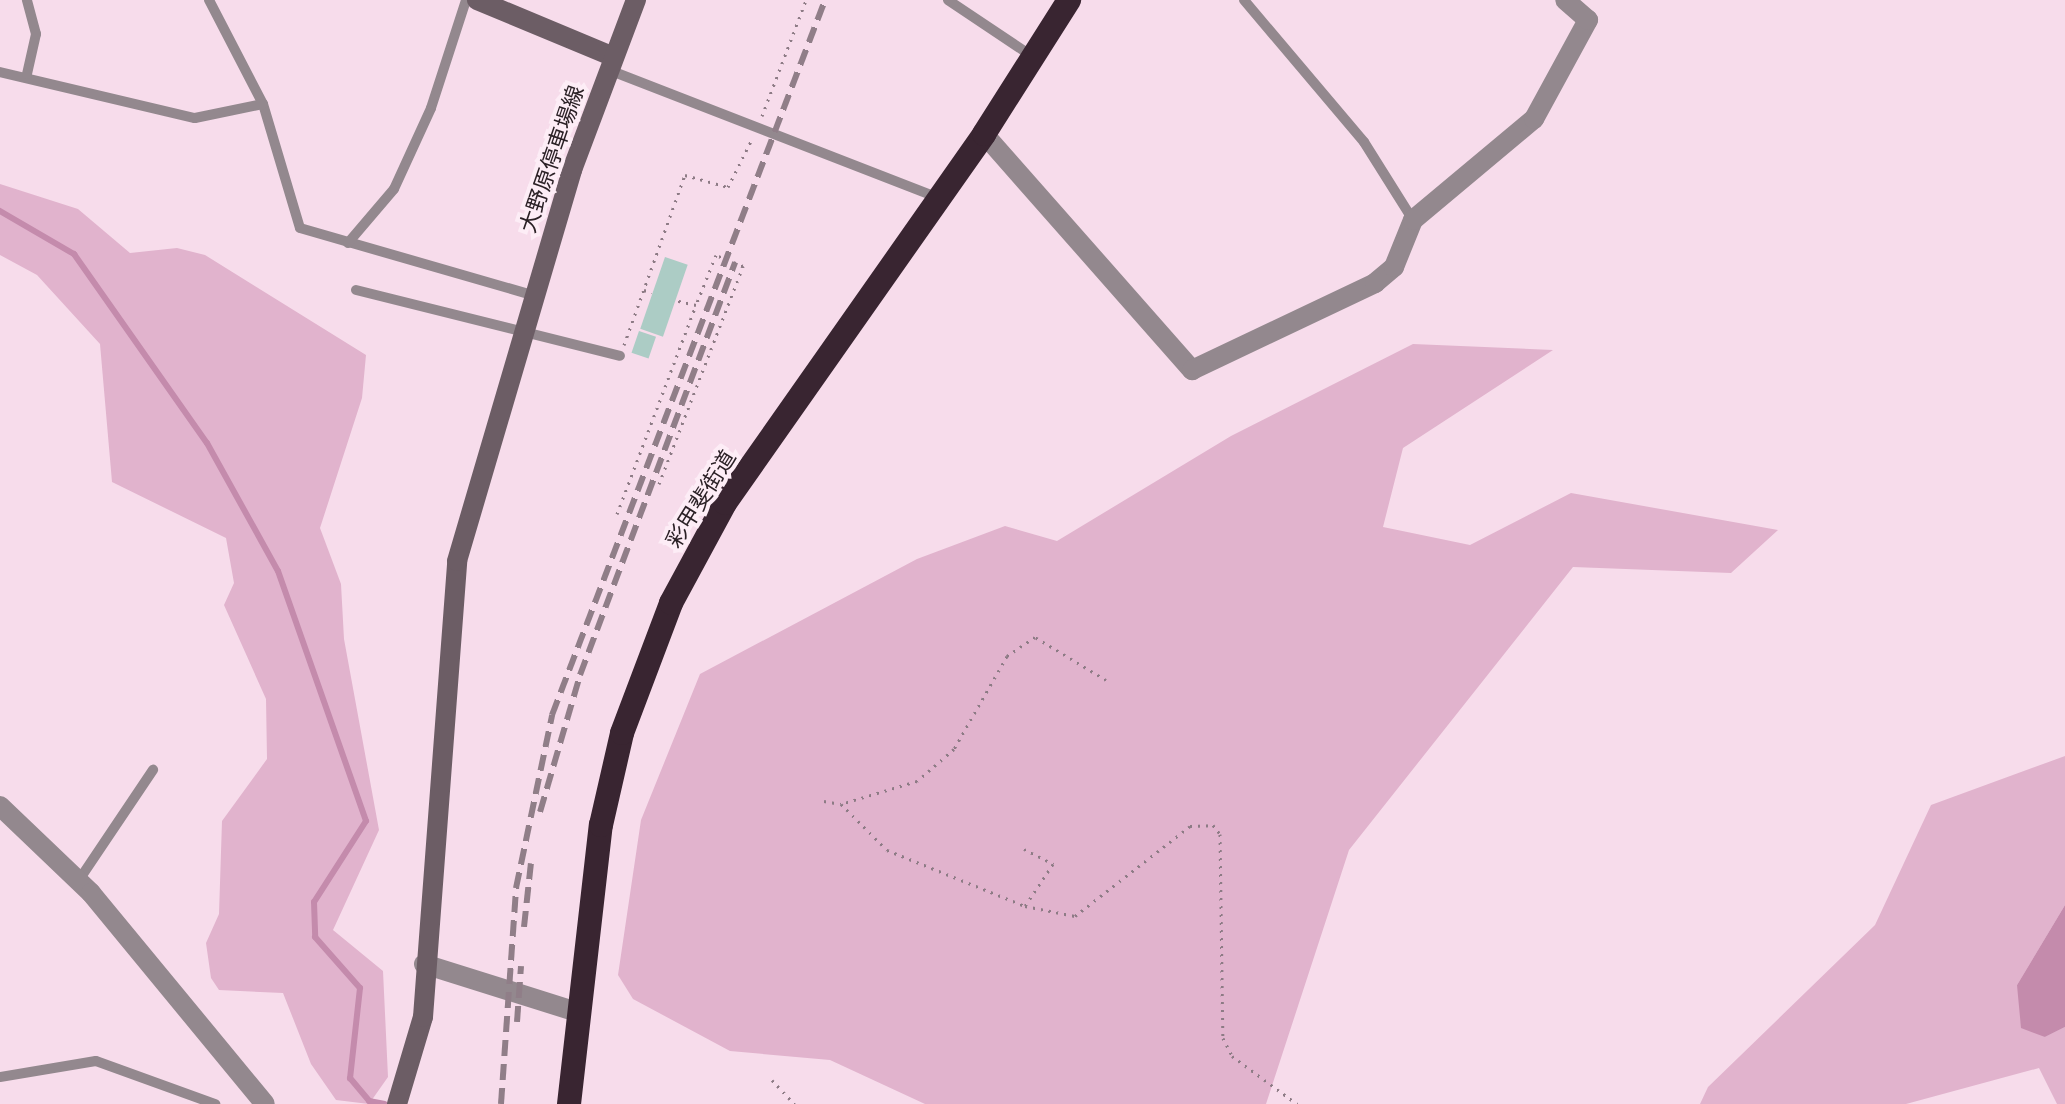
<!DOCTYPE html>
<html>
<head>
<meta charset="utf-8">
<style>
	body { margin:0 }
	#map { position:relative; width:2065px; height:1104px; overflow:hidden; background:#f7dceb; font-family:"PT Sans","Noto Sans JP",sans-serif }
	div>[style] { position:absolute }
	.green>* { inset:0; background:#e1b3cd }
	.water>* { inset:0; background:#c48bac }
	.stream>* { height:6px; margin:-3px; padding:0 3px; transform-origin:3px; border-radius:3px; background:#c48bac }
	.building>* { inset:0; background:#acccc5; transform-origin:0 0 }
	.path>* { height:3px; margin-top:-1.5px; transform-origin:0; background:repeating-linear-gradient(90deg,#8d7b85 0 2px,transparent 0 8px) }
	.lane>* { height:10px; margin:-5px; padding:0 5px; transform-origin:5px; border-radius:5px; background:#93888e }
	.street>* { height:20px; margin:-10px; padding:0 10px; transform-origin:10px; border-radius:10px; background:#93888e }
	.secondary>* { height:20px; margin:-10px; padding:0 10px; transform-origin:10px; border-radius:10px; background:#6c5d65 }
	.highway>* { height:24px; margin:-12px; padding:0 12px; transform-origin:12px; border-radius:12px; background:#392531 }
	.rail>* { height:6px; margin-top:-3px; transform-origin:0; background:repeating-linear-gradient(90deg,#907e88 0 16px,transparent 0 24px) }
	span { translate:-50% -50%; white-space:nowrap; text-align:center; line-height:1.15; -webkit-text-stroke:8px #fdedf6; paint-order:stroke }
	.street-label { font-size:22px; color:#2b2126 }
</style>
</head>
<body>
<div id="map">
	<div class="green">
		<i style="clip-path:polygon(0 184px,78px 209px,130px 253px,177px 248px,205px 255px,366px 355px,362px 398px,320px 528px,341px 584px,344px 639px,379px 830px,333px 930px,383px 971px,388px 1077px,369px 1104px,336px 1100px,311px 1064px,283px 993px,219px 990px,211px 978px,206px 943px,219px 914px,222px 821px,267px 759px,266px 699px,224px 605px,234px 583px,226px 538px,112px 482px,100px 344px,37px 275px,0 255px)"></i>
		<i style="clip-path:polygon(1413px 344px,1553px 350px,1403px 448px,1383px 527px,1470px 545px,1571px 493px,1778px 530px,1731px 573px,1573px 567px,1349px 850px,1266px 1104px,925px 1104px,830px 1060px,730px 1051px,633px 999px,618px 975px,641px 820px,700px 674px,917px 559px,1005px 526px,1057px 541px,1231px 436px)"></i>
		<i style="clip-path:polygon(2065px 756px,2065px 905px,2017px 985px,2045px 1037px,2065px 1027px,2065px 1104px,2057px 1104px,2039px 1068px,1906px 1104px,1700px 1104px,1708px 1087px,1875px 925px,1931px 805px)"></i>
	</div>
	<div class="water">
		<i style="clip-path:polygon(2065px 905px,2065px 1027px,2045px 1037px,2021px 1028px,2017px 985px)"></i>
	</div>
	<div class="stream">
		<i style="left:0;top:211px;width:86px;rotate:30.2deg"></i>
		<i style="left:74px;top:254px;width:231px;rotate:54.9deg"></i>
		<i style="left:207px;top:443px;width:146px;rotate:61deg"></i>
		<i style="left:278px;top:571px;width:265px;rotate:70.6deg"></i>
		<i style="left:366px;top:821px;width:96px;rotate:122.7deg"></i>
		<i style="left:314px;top:902px;width:35px;rotate:88deg"></i>
		<i style="left:315px;top:937px;width:68px;rotate:48.6deg"></i>
		<i style="left:360px;top:988px;width:91px;rotate:96.3deg"></i>
		<i style="left:350px;top:1078px;width:30px;rotate:50deg"></i>
		<i style="left:369px;top:1101px;width:16px;rotate:11deg"></i>
	</div>
	<div class="building">
		<i style="left:665px;top:257px;width:24px;height:76px;rotate:19deg"></i>
		<i style="left:639px;top:331px;width:18px;height:23px;rotate:19deg"></i>
	</div>
	<div class="path">
		<i style="left:762px;top:116px;width:124px;rotate:-69.2deg"></i>
		<i style="left:644px;top:290px;width:8px;rotate:14deg"></i>
		<i style="left:624px;top:345px;width:181px;rotate:-70.3deg"></i>
		<i style="left:685px;top:175px;width:45px;rotate:15.6deg"></i>
		<i style="left:728px;top:187px;width:51px;rotate:-63.4deg"></i>
		<i style="left:659px;top:484px;width:234px;rotate:-68.9deg"></i>
		<i style="left:743px;top:266px;width:29px;rotate:-158deg"></i>
		<i style="left:716px;top:255px;width:54px;rotate:111.8deg"></i>
		<i style="left:696px;top:305px;width:22px;rotate:-167deg"></i>
		<i style="left:617px;top:514px;width:223px;rotate:-69.3deg"></i>
		<i style="left:1106px;top:680px;width:83px;rotate:-148.8deg"></i>
		<i style="left:1035px;top:637px;width:34px;rotate:146deg"></i>
		<i style="left:1007px;top:656px;width:107px;rotate:119.7deg"></i>
		<i style="left:954px;top:749px;width:49px;rotate:139.1deg"></i>
		<i style="left:917px;top:781px;width:79px;rotate:163.2deg"></i>
		<i style="left:841px;top:804px;width:65px;rotate:45deg"></i>
		<i style="left:887px;top:850px;width:149px;rotate:22.1deg"></i>
		<i style="left:1025px;top:906px;width:51px;rotate:11.3deg"></i>
		<i style="left:1075px;top:916px;width:146px;rotate:-38deg"></i>
		<i style="left:1190px;top:826px;width:23px;rotate:-2deg"></i>
		<i style="left:1213px;top:825px;width:11px;rotate:52deg"></i>
		<i style="left:1220px;top:834px;width:204px;rotate:89.2deg"></i>
		<i style="left:1223px;top:1038px;width:20px;rotate:63deg"></i>
		<i style="left:1232px;top:1056px;width:81px;rotate:36.4deg"></i>
		<i style="left:824px;top:801px;width:17px;rotate:10deg"></i>
		<i style="left:1024px;top:849px;width:33px;rotate:27deg"></i>
		<i style="left:1053px;top:864px;width:50px;rotate:123.7deg"></i>
		<i style="left:772px;top:1080px;width:33px;rotate:47deg"></i>
	</div>
	<div class="lane">
		<i style="left:209px;top:0;width:117px;rotate:62.6deg"></i>
		<i style="left:263px;top:104px;width:129px;rotate:73.4deg"></i>
		<i style="left:300px;top:228px;width:241px;rotate:16.1deg"></i>
		<i style="left:948px;top:0;width:102px;rotate:33.8deg"></i>
		<i style="left:1244px;top:0;width:186px;rotate:49.8deg"></i>
		<i style="left:1364px;top:142px;width:92px;rotate:57.9deg"></i>
		<i style="left:609px;top:70px;width:352px;rotate:21.2deg"></i>
		<i style="left:0;top:72px;width:200px;rotate:13.3deg"></i>
		<i style="left:195px;top:118px;width:69px;rotate:-11.6deg"></i>
		<i style="left:27px;top:74px;width:41px;rotate:-77.3deg"></i>
		<i style="left:36px;top:34px;width:35px;rotate:-105deg"></i>
		<i style="left:348px;top:243px;width:71px;rotate:-49.6deg"></i>
		<i style="left:394px;top:189px;width:89px;rotate:-65.4deg"></i>
		<i style="left:431px;top:108px;width:114px;rotate:-72deg"></i>
		<i style="left:356px;top:290px;width:272px;rotate:14deg"></i>
		<i style="left:79px;top:880px;width:133px;rotate:-56.1deg"></i>
		<i style="left:0;top:1077px;width:97px;rotate:-9.5deg"></i>
		<i style="left:96px;top:1061px;width:127px;rotate:19.9deg"></i>
	</div>
	<div class="street">
		<i style="left:984px;top:134px;width:315px;rotate:48.6deg"></i>
		<i style="left:1192px;top:370px;width:203px;rotate:-25.4deg"></i>
		<i style="left:1375px;top:283px;width:25px;rotate:-40deg"></i>
		<i style="left:1394px;top:267px;width:51px;rotate:-68deg"></i>
		<i style="left:1413px;top:220px;width:158px;rotate:-39.9deg"></i>
		<i style="left:1534px;top:119px;width:113px;rotate:-61.4deg"></i>
		<i style="left:1588px;top:20px;width:30px;rotate:-139deg"></i>
		<i style="left:0;top:806px;width:126px;rotate:43.7deg"></i>
		<i style="left:91px;top:893px;width:273px;rotate:50.5deg"></i>
		<i style="left:424px;top:964px;width:157px;rotate:17.4deg"></i>
	</div>
	<div class="secondary">
		<i style="left:477px;top:0;width:148px;rotate:22.6deg"></i>
		<i style="left:397px;top:1104px;width:91px;rotate:-73.4deg"></i>
		<i style="left:423px;top:1017px;width:457px;rotate:-85.7deg"></i>
		<i style="left:457px;top:561px;width:408px;rotate:-73.6deg"></i>
		<i style="left:572px;top:170px;width:182px;rotate:-69.4deg"></i>
	</div>
	<div class="highway">
		<i style="left:569px;top:1104px;width:281px;rotate:-83.5deg"></i>
		<i style="left:601px;top:825px;width:94px;rotate:-77.1deg"></i>
		<i style="left:622px;top:733px;width:139px;rotate:-69.3deg"></i>
		<i style="left:671px;top:603px;width:114px;rotate:-61.6deg"></i>
		<i style="left:725px;top:503px;width:451px;rotate:-54.9deg"></i>
		<i style="left:984px;top:134px;width:159px;rotate:-57.6deg"></i>
	</div>
	<div class="rail">
		<i style="left:540px;top:812px;width:143px;rotate:-73.7deg"></i>
		<i style="left:580px;top:675px;width:441px;rotate:-69.4deg"></i>
		<i style="left:524px;top:927px;width:64px;rotate:-83.8deg"></i>
		<i style="left:517px;top:1022px;width:56px;rotate:-85.9deg"></i>
		<i style="left:501px;top:1104px;width:217px;rotate:-86deg"></i>
		<i style="left:516px;top:888px;width:177px;rotate:-78.2deg"></i>
		<i style="left:552px;top:715px;width:765px;rotate:-69.1deg"></i>
	</div>
	<div class="street-label">
		<span style="left:552px;top:159px;rotate:-71deg">大野原停車場線</span>
		<span style="left:701px;top:499px;rotate:-58deg">彩甲斐街道</span>
	</div>
</div>
</body>
</html>
